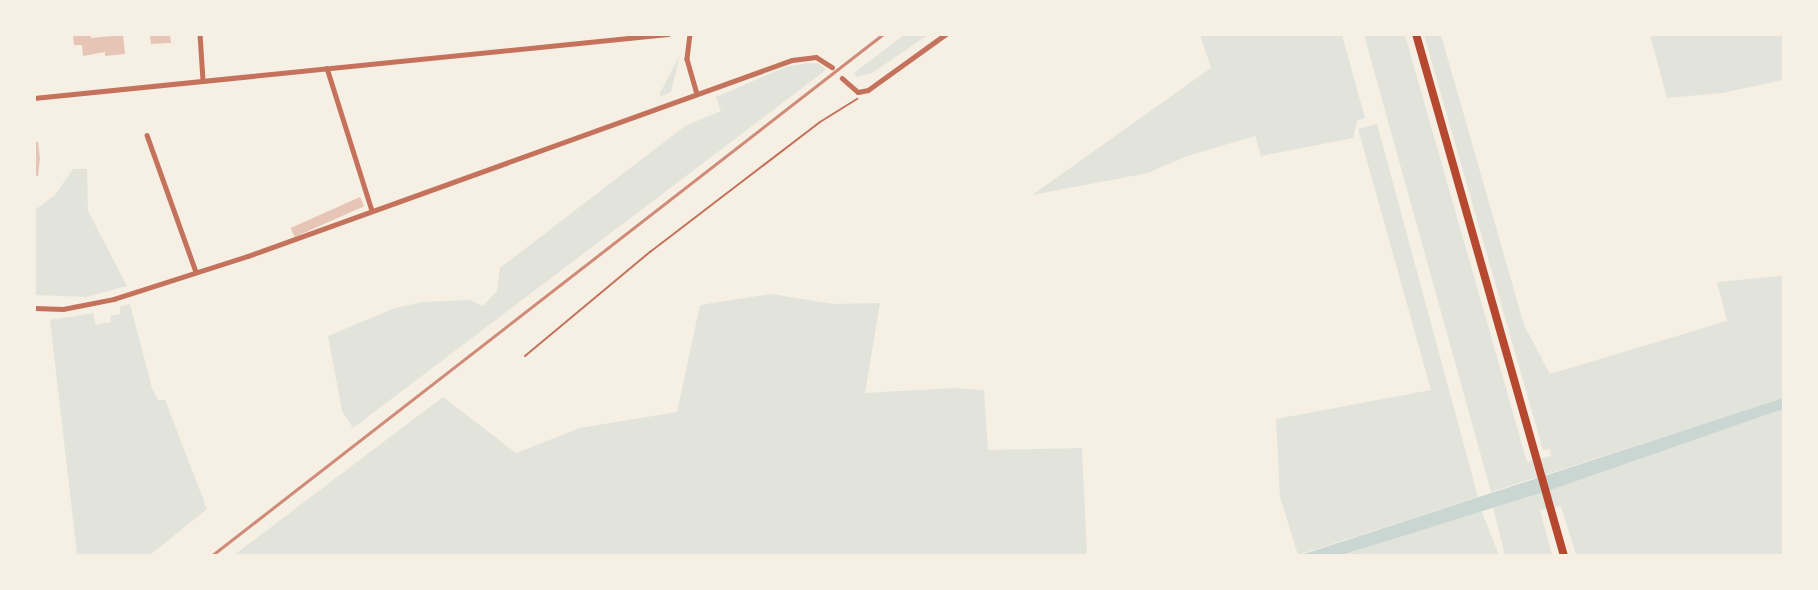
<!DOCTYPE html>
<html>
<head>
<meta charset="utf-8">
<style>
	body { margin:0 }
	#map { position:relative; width:1818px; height:590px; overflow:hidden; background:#f6efe4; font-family:Cabin,sans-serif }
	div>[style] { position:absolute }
	.green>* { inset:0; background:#e2e4dc }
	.water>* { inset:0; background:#c9d6d2 }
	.building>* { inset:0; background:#e6c5b7; transform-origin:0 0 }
	.service>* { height:2px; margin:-1px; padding:0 1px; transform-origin:1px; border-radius:1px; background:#c5725c }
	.minor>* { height:4.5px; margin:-2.25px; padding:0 2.25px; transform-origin:2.25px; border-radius:2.25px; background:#c5725c }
	.primary>* { height:8px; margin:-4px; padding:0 4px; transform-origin:4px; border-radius:4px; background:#b5482f }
	.rail>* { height:3px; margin:-1.5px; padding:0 1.5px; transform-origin:1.5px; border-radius:1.5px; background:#cf8b77 }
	span { translate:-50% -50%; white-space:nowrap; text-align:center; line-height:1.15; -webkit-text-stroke:4.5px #f6efe4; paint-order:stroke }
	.frame { position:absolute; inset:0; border:36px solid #f6efe4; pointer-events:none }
</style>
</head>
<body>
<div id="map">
	<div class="green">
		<i style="clip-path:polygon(904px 35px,928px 35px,872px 73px,857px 77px,854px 73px)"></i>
		<i style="clip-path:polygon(1200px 35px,1342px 35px,1365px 118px,1357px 121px,1353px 138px,1261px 156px,1255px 136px,1187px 156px,1148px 173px,1032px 195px,1211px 68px)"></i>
		<i style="clip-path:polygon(1364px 35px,1405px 35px,1527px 462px,1551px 456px,1550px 449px,1543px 450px,1424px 35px,1441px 35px,1524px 325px,1550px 374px,1727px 321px,1717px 282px,1780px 276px,1784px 277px,1783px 398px,1491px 492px)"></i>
		<i style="clip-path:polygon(1650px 35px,1783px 35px,1783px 80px,1722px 93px,1667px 98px)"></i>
		<i style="clip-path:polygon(680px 55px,671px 92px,659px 97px,660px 93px)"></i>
		<i style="clip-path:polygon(808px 63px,818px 63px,826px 70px,353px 428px,342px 411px,328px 336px,395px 308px,422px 302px,470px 300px,483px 306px,497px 291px,500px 268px,685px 126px,721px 111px,716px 97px,785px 67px)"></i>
		<i style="clip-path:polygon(1377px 124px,1478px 497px,1298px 555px,1280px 497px,1276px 419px,1431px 390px,1358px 129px)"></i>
		<i style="clip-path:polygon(73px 169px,87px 169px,88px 211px,127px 286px,86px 297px,35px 295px,35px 210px,55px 195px)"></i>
		<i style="clip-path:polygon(771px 294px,834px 304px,880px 303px,865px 393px,953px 388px,984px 390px,988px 450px,1082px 448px,1087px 555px,234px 555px,443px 397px,516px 453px,580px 428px,677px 412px,700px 305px)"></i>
		<i style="clip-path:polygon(130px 304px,152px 388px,158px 400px,165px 400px,207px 509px,150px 555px,70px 555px,77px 554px,50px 320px,93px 313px,96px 325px,111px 322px,110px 316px,120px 314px,120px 307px)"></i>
		<i style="clip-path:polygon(1783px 409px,1783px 555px,1576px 555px,1561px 506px,1540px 510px,1552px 555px,1505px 555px,1493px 508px)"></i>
		<i style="clip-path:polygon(1481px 510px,1499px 555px,1342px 556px,1417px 530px)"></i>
	</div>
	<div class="water">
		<i style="clip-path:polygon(1783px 398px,1783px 409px,1556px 488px,1342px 555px,1298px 556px)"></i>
	</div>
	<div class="building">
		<i style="clip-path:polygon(73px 34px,91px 34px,91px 38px,123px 35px,125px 54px,105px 56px,105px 52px,83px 56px,82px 45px,74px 45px)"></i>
		<i style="clip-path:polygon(150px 34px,170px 34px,171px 43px,151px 44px)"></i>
		<i style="clip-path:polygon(34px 142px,38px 142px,40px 158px,38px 176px,34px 176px)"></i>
		<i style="left:360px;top:197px;width:10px;height:76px;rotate:66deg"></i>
	</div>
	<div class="service">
		<i style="left:525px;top:356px;width:163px;rotate:-39.8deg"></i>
		<i style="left:650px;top:252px;width:214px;rotate:-37.4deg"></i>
		<i style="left:820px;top:122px;width:44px;rotate:-31.9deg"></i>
	</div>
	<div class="minor">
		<i style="left:200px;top:34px;width:47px;rotate:86.3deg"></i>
		<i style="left:690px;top:34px;width:25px;rotate:97deg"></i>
		<i style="left:687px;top:59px;width:35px;rotate:74deg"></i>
		<i style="left:327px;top:68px;width:150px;rotate:72.5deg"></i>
		<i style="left:842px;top:78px;width:21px;rotate:41deg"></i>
		<i style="left:858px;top:92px;width:10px;rotate:-11deg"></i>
		<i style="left:868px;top:90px;width:96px;rotate:-35.7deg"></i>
		<i style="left:34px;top:98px;width:637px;rotate:-5.76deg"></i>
		<i style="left:147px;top:135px;width:145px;rotate:70.3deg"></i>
		<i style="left:34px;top:308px;width:29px;rotate:2deg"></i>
		<i style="left:63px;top:309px;width:52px;rotate:-11.1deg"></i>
		<i style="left:114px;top:299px;width:141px;rotate:-17.8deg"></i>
		<i style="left:248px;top:256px;width:578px;rotate:-19.81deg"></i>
		<i style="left:792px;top:60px;width:24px;rotate:-7deg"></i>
		<i style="left:816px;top:57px;width:19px;rotate:32deg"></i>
	</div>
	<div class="primary">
		<i style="left:1416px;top:34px;width:543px;rotate:74.17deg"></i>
	</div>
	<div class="rail">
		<i style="left:211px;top:556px;width:851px;rotate:-37.84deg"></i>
	</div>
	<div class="frame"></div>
</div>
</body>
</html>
